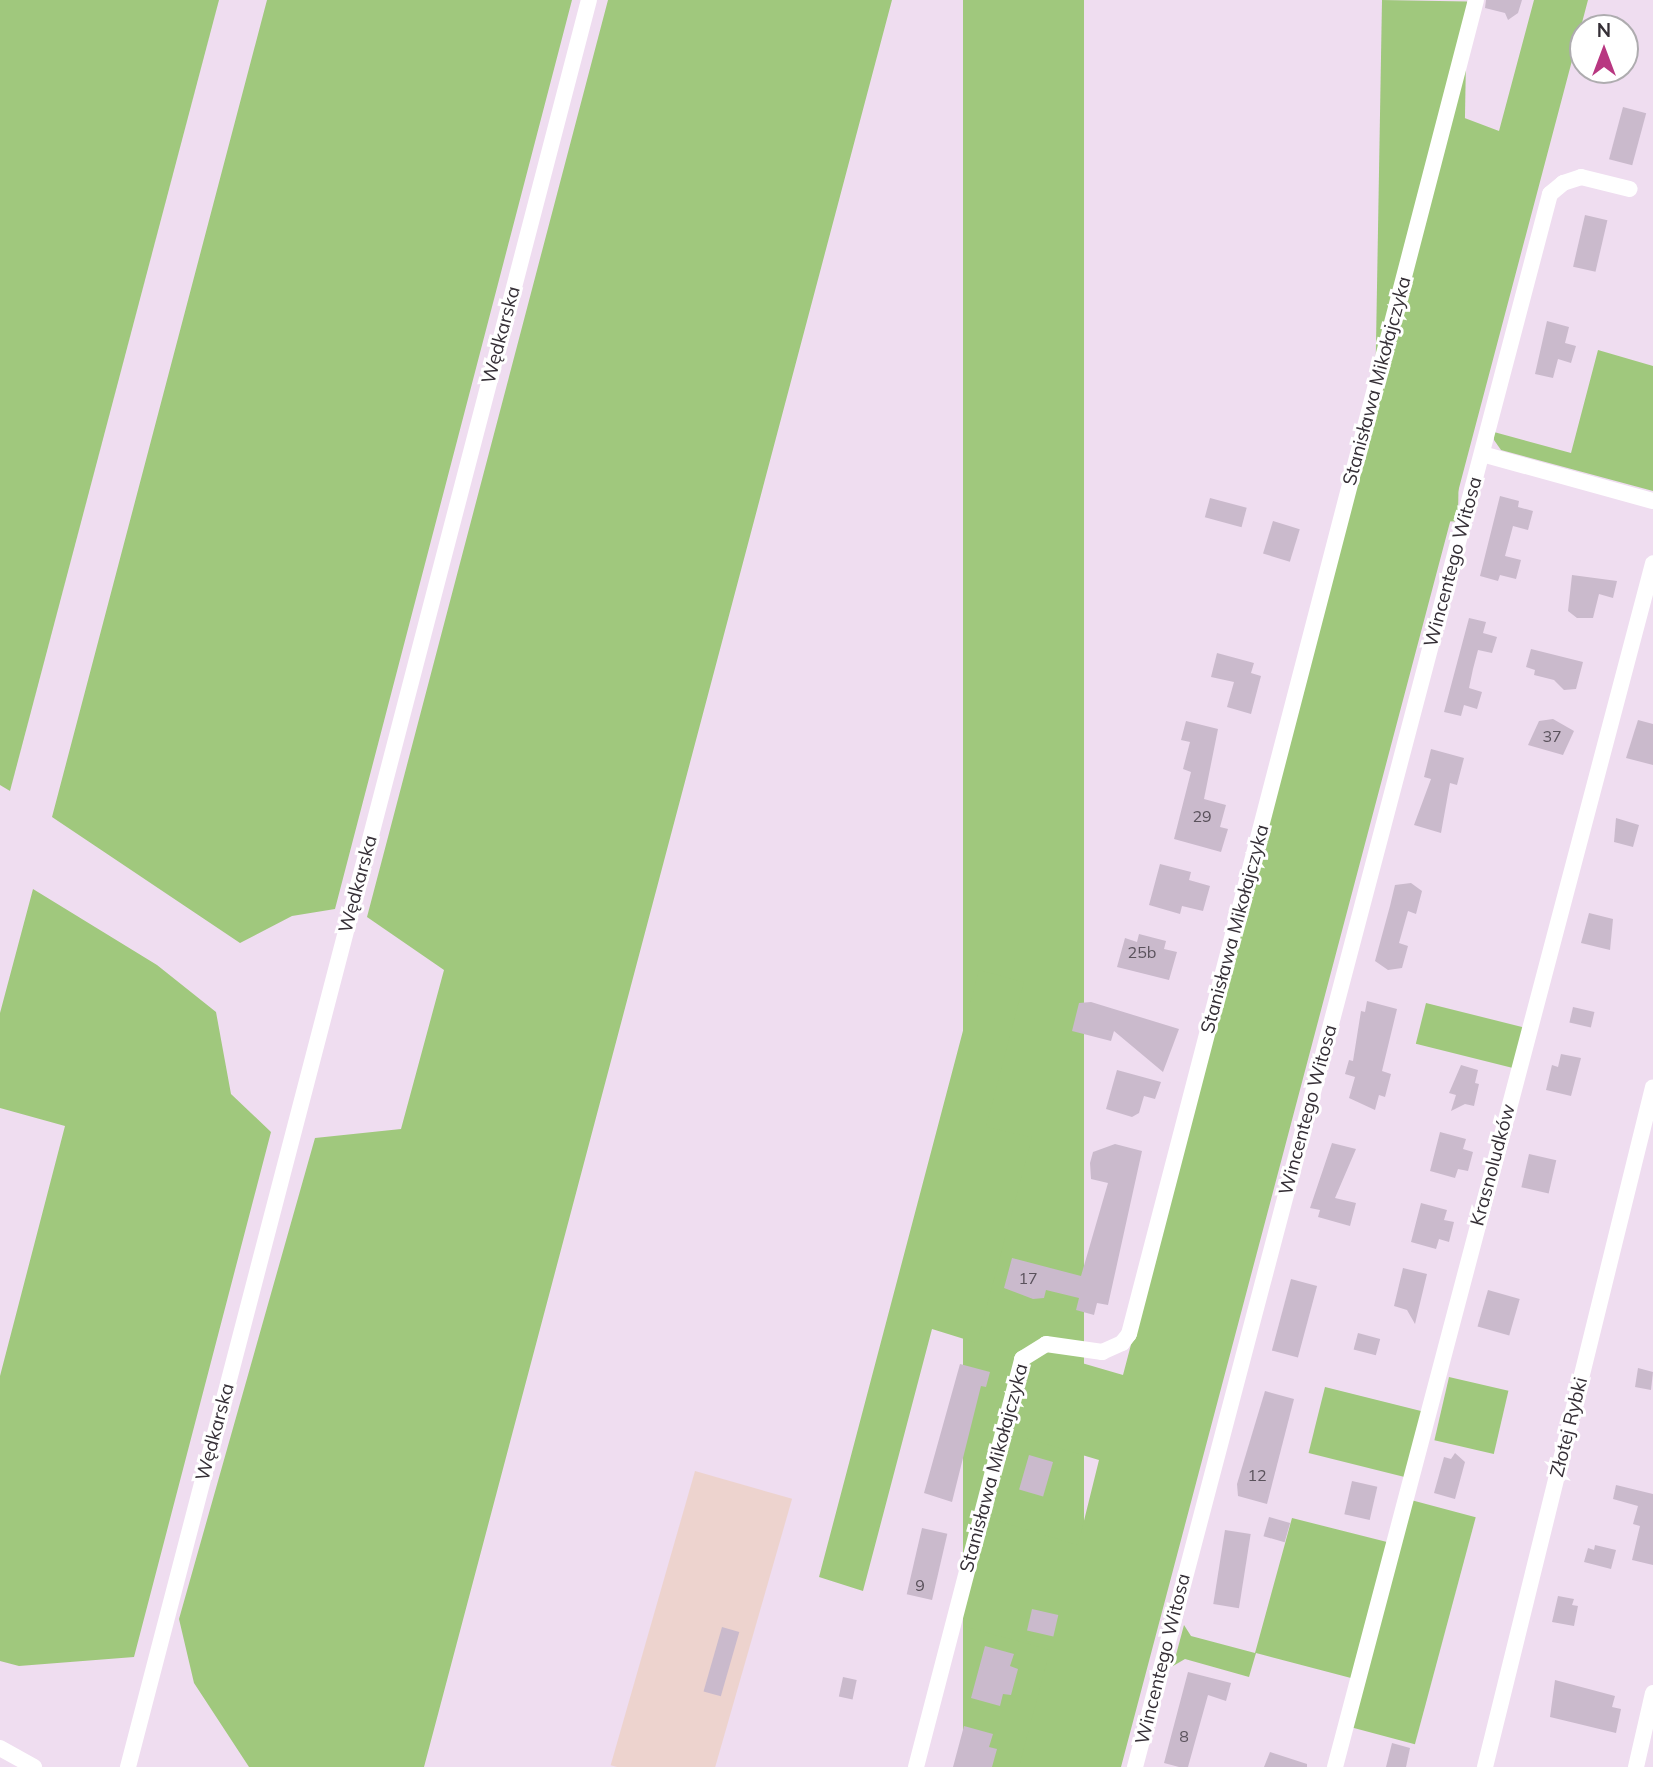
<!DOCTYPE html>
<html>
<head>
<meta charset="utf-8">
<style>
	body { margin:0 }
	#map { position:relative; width:1653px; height:1767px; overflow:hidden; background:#efddf0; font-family:Mulish,sans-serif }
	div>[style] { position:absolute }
	.industrial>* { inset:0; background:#edd3ce; transform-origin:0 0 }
	.green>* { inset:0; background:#a0c87d; transform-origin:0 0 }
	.building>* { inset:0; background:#cabacc; transform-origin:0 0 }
	.minor>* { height:16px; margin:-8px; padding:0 8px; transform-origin:8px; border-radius:8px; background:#fff }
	span { translate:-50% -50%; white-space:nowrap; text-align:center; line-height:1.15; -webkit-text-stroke:6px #fff; paint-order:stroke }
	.number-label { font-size:16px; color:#5a525c }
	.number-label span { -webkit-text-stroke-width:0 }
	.street-label { font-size:19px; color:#352f36 }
	.north { position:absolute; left:1569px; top:14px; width:70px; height:70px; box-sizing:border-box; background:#fff; border:2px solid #aeacaf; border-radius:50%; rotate:0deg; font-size:19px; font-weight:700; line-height:28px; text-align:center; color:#352f36 }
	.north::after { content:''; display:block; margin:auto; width:24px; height:32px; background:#b83781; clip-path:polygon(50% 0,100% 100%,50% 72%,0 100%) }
</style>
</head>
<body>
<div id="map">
	<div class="industrial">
		<i style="left:695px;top:1471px;width:101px;height:306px;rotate:16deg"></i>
	</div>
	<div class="green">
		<i style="clip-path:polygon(0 0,219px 0,10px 791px,0 785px)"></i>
		<i style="clip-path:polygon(267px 0,572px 0,335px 909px,292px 916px,240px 943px,52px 817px)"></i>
		<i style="clip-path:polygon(608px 0,892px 0,424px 1767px,249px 1767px,194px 1683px,179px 1619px,315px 1138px,401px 1129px,444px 970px,367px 917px)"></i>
		<i style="left:963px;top:0;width:121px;height:1827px"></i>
		<i style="left:1382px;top:0;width:85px;height:520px;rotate:1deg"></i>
		<i style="clip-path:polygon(1534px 0,1588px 0,1121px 1767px,1019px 1767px,1050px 1650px,963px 1626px,991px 1519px,1078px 1545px,1099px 1460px,1012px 1434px,1033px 1358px,1044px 1352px,1123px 1375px,1454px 114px,1499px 131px)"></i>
		<i style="clip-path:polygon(1598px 350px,1653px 366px,1653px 491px,1501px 450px,1494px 440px,1494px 432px,1571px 453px)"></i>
		<i style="clip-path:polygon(33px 889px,157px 965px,216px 1012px,231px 1094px,271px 1132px,134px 1657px,19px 1666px,0 1661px,0 1376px,65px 1126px,0 1108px,0 1013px)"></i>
		<i style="clip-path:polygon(979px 970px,1024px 982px,986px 1127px,1032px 1137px,977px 1343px,932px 1329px,863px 1591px,819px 1577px)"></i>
		<i style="left:1426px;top:1003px;width:100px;height:42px;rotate:14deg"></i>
		<i style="left:1449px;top:1377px;width:61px;height:65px;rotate:13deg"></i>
		<i style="left:1325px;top:1387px;width:100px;height:68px;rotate:14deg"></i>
		<i style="left:1411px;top:1500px;width:67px;height:235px;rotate:15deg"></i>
		<i style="clip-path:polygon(1292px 1518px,1387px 1542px,1351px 1678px,1256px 1653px,1249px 1677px,1185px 1659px,1173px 1666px,1184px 1625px,1191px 1636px,1255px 1653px)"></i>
	</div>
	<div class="building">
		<i style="clip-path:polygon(1486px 0,1522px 0,1518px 13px,1508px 20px,1505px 13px,1485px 8px)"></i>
		<i style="left:1623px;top:107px;width:24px;height:54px;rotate:15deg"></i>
		<i style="left:1585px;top:215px;width:23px;height:53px;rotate:13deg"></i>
		<i style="clip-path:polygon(1547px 321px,1569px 327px,1565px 343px,1576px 346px,1571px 363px,1558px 359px,1553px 378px,1535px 374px)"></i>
		<i style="clip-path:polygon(1500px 496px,1519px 501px,1518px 507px,1533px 511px,1528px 530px,1513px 526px,1505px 556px,1521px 560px,1516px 579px,1500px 575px,1498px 581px,1480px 576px)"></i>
		<i style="left:1210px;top:498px;width:38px;height:20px;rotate:15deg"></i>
		<i style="left:1273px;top:521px;width:28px;height:34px;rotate:17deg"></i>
		<i style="clip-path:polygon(1572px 575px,1617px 581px,1613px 598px,1599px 594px,1593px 618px,1577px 618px,1568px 611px)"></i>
		<i style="clip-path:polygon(1469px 618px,1486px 622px,1483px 633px,1497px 637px,1492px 653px,1478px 650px,1473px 669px,1469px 688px,1482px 692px,1477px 709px,1464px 705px,1461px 716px,1444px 712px)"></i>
		<i style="clip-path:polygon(1531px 649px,1583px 662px,1576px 689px,1564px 690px,1554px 680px,1534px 675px,1535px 670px,1526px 667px)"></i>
		<i style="clip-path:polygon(1217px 653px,1254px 663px,1251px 673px,1261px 676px,1251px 714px,1227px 707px,1234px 682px,1211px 677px)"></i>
		<i style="clip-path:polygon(1553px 719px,1574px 731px,1563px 755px,1528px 745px,1539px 721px)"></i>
		<i style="clip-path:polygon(1638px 720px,1653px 724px,1653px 765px,1626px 758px)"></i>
		<i style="clip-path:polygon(1186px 721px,1218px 729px,1204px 799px,1226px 805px,1220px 827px,1228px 829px,1221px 852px,1174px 839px,1191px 772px,1183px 769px,1190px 742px,1181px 740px)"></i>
		<i style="clip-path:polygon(1431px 749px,1464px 758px,1457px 785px,1450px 783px,1441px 833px,1414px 825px,1431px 779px,1424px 777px)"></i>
		<i style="clip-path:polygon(1616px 818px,1639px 825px,1633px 847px,1614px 842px)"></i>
		<i style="clip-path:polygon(1160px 864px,1191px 872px,1189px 880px,1210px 886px,1203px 911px,1182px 906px,1180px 914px,1149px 905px)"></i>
		<i style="clip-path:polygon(1411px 883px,1422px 891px,1416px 914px,1408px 911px,1399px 943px,1408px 946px,1402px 968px,1388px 970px,1375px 961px,1390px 906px,1395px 885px)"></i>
		<i style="clip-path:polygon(1589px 913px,1613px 919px,1610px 950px,1581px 943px)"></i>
		<i style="clip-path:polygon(1139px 934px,1166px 941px,1164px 949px,1177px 952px,1169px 980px,1117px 967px,1125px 938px,1137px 942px)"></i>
		<i style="clip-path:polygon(1367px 1001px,1397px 1009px,1382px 1071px,1391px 1074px,1385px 1097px,1379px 1095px,1375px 1110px,1349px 1098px,1355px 1077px,1345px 1074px,1349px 1060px,1353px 1061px,1361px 1011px,1365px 1012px)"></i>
		<i style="clip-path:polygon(1091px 1002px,1179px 1029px,1163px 1072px,1114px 1031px,1111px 1041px,1072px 1031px,1079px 1003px)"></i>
		<i style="left:1573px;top:1007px;width:22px;height:16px;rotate:13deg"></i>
		<i style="clip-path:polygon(1561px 1054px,1581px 1058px,1571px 1096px,1546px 1090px,1552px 1065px,1558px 1067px)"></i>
		<i style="clip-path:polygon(1461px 1065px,1478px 1070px,1475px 1083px,1479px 1084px,1474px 1106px,1465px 1104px,1451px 1111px,1456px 1095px,1449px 1093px)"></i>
		<i style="clip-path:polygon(1117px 1070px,1161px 1082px,1155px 1099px,1144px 1096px,1139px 1113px,1132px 1117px,1106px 1109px)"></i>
		<i style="clip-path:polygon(1440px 1132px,1466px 1139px,1463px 1149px,1473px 1152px,1468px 1171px,1458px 1169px,1455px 1178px,1430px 1171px)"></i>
		<i style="clip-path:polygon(1332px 1143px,1356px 1149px,1335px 1198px,1356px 1203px,1350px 1226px,1318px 1217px,1320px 1210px,1310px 1208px)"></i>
		<i style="clip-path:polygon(1115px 1144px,1142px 1151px,1108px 1305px,1097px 1303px,1094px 1315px,1076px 1310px,1079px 1298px,1046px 1290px,1044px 1298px,1033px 1299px,1004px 1288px,1012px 1258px,1081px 1276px,1108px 1183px,1091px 1179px,1090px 1163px,1093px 1152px)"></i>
		<i style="left:1529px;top:1154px;width:28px;height:34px;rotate:13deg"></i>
		<i style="clip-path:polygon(1421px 1203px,1447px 1210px,1444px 1220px,1454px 1222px,1449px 1242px,1439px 1239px,1436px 1249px,1411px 1242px)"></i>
		<i style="clip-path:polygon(1403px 1268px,1427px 1274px,1415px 1324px,1407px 1310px,1394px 1306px)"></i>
		<i style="left:1291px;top:1279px;width:27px;height:74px;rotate:15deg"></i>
		<i style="left:1488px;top:1290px;width:33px;height:38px;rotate:16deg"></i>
		<i style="left:1358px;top:1333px;width:23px;height:17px;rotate:15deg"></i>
		<i style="clip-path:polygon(960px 1364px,990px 1372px,986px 1387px,981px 1386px,952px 1502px,924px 1493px)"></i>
		<i style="clip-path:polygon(1638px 1368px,1653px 1372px,1651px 1390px,1635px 1387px)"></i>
		<i style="clip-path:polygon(1265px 1391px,1294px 1399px,1267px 1504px,1238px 1496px,1237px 1484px)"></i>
		<i style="clip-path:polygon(1455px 1453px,1465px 1462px,1455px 1499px,1434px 1493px,1444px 1457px,1451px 1459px)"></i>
		<i style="left:1029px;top:1455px;width:25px;height:36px;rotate:16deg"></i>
		<i style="left:1352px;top:1481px;width:26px;height:34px;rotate:13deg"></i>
		<i style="clip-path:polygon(1616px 1485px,1653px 1494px,1653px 1565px,1632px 1560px,1640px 1526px,1633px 1524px,1638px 1506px,1613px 1499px)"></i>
		<i style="left:1269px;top:1517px;width:22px;height:20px;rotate:16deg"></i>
		<i style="left:922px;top:1528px;width:26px;height:68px;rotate:13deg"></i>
		<i style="left:1225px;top:1530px;width:26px;height:75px;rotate:9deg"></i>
		<i style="clip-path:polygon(1595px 1545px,1616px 1550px,1611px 1569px,1584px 1562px,1588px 1548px,1594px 1550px)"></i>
		<i style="clip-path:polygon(1558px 1596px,1574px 1599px,1572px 1605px,1578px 1606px,1574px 1626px,1552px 1622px)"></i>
		<i style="left:1032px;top:1609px;width:27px;height:22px;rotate:13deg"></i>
		<i style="left:722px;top:1627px;width:18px;height:67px;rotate:16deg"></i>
		<i style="clip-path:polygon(985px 1646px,1014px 1654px,1010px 1666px,1018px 1669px,1011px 1695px,1003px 1694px,1000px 1706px,971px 1698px)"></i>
		<i style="clip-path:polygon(1188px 1672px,1231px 1683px,1226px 1701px,1208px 1695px,1188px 1767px,1179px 1767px,1164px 1763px)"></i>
		<i style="left:843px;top:1677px;width:14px;height:20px;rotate:12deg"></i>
		<i style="clip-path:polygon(1555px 1680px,1615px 1696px,1612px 1707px,1621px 1709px,1616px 1733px,1550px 1717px)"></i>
		<i style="clip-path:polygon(964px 1726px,993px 1734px,989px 1747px,997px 1749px,992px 1767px,953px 1767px)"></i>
		<i style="clip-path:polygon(1392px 1743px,1410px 1748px,1406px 1767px,1386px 1767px)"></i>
		<i style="clip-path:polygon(1270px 1752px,1307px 1764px,1307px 1767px,1264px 1767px)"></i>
	</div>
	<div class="minor">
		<i style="left:1482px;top:454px;width:177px;rotate:15.4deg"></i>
		<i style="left:0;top:1748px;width:39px;rotate:29deg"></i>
		<i style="left:128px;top:1767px;width:1826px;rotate:-75.38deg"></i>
		<i style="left:916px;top:1767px;width:422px;rotate:-75.4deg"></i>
		<i style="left:1022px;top:1359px;width:28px;rotate:-32deg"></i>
		<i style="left:1046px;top:1344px;width:57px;rotate:8.1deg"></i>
		<i style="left:1102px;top:1352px;width:22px;rotate:-24deg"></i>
		<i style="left:1122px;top:1343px;width:11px;rotate:-52deg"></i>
		<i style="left:1129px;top:1334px;width:1378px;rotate:-75.42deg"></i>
		<i style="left:1135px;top:1767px;width:1627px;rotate:-75.22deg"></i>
		<i style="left:1550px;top:194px;width:17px;rotate:-40deg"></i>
		<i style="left:1563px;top:183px;width:19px;rotate:-18deg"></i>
		<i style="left:1581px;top:177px;width:50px;rotate:13.8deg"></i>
		<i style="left:1335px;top:1767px;width:1245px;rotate:-75.2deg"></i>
		<i style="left:1485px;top:1767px;width:700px;rotate:-76.12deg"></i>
		<i style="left:1636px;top:1767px;width:76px;rotate:-77.1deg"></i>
	</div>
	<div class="number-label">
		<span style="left:1552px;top:736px">37</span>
		<span style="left:1202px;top:816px">29</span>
		<span style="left:1142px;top:952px">25b</span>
		<span style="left:1028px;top:1278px">17</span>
		<span style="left:1257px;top:1475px">12</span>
		<span style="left:920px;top:1585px">9</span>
		<span style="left:1184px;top:1736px">8</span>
	</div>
	<div class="street-label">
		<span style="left:501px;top:335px;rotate:-75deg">Wędkarska</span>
		<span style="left:1377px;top:381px;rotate:-75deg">Stanisława Mikołajczyka</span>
		<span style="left:1453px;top:562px;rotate:-75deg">Wincentego Witosa</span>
		<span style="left:358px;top:884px;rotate:-75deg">Wędkarska</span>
		<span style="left:1235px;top:929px;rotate:-75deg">Stanisława Mikołajczyka</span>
		<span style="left:1308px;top:1110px;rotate:-75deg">Wincentego Witosa</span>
		<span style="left:1493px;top:1165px;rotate:-75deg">Krasnoludków</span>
		<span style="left:1569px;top:1427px;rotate:-76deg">Złotej Rybki</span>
		<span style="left:215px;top:1432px;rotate:-75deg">Wędkarska</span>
		<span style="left:994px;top:1468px;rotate:-75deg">Stanisława Mikołajczyka</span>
		<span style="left:1163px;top:1659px;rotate:-76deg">Wincentego Witosa</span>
	</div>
	<div class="north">N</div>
</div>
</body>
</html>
